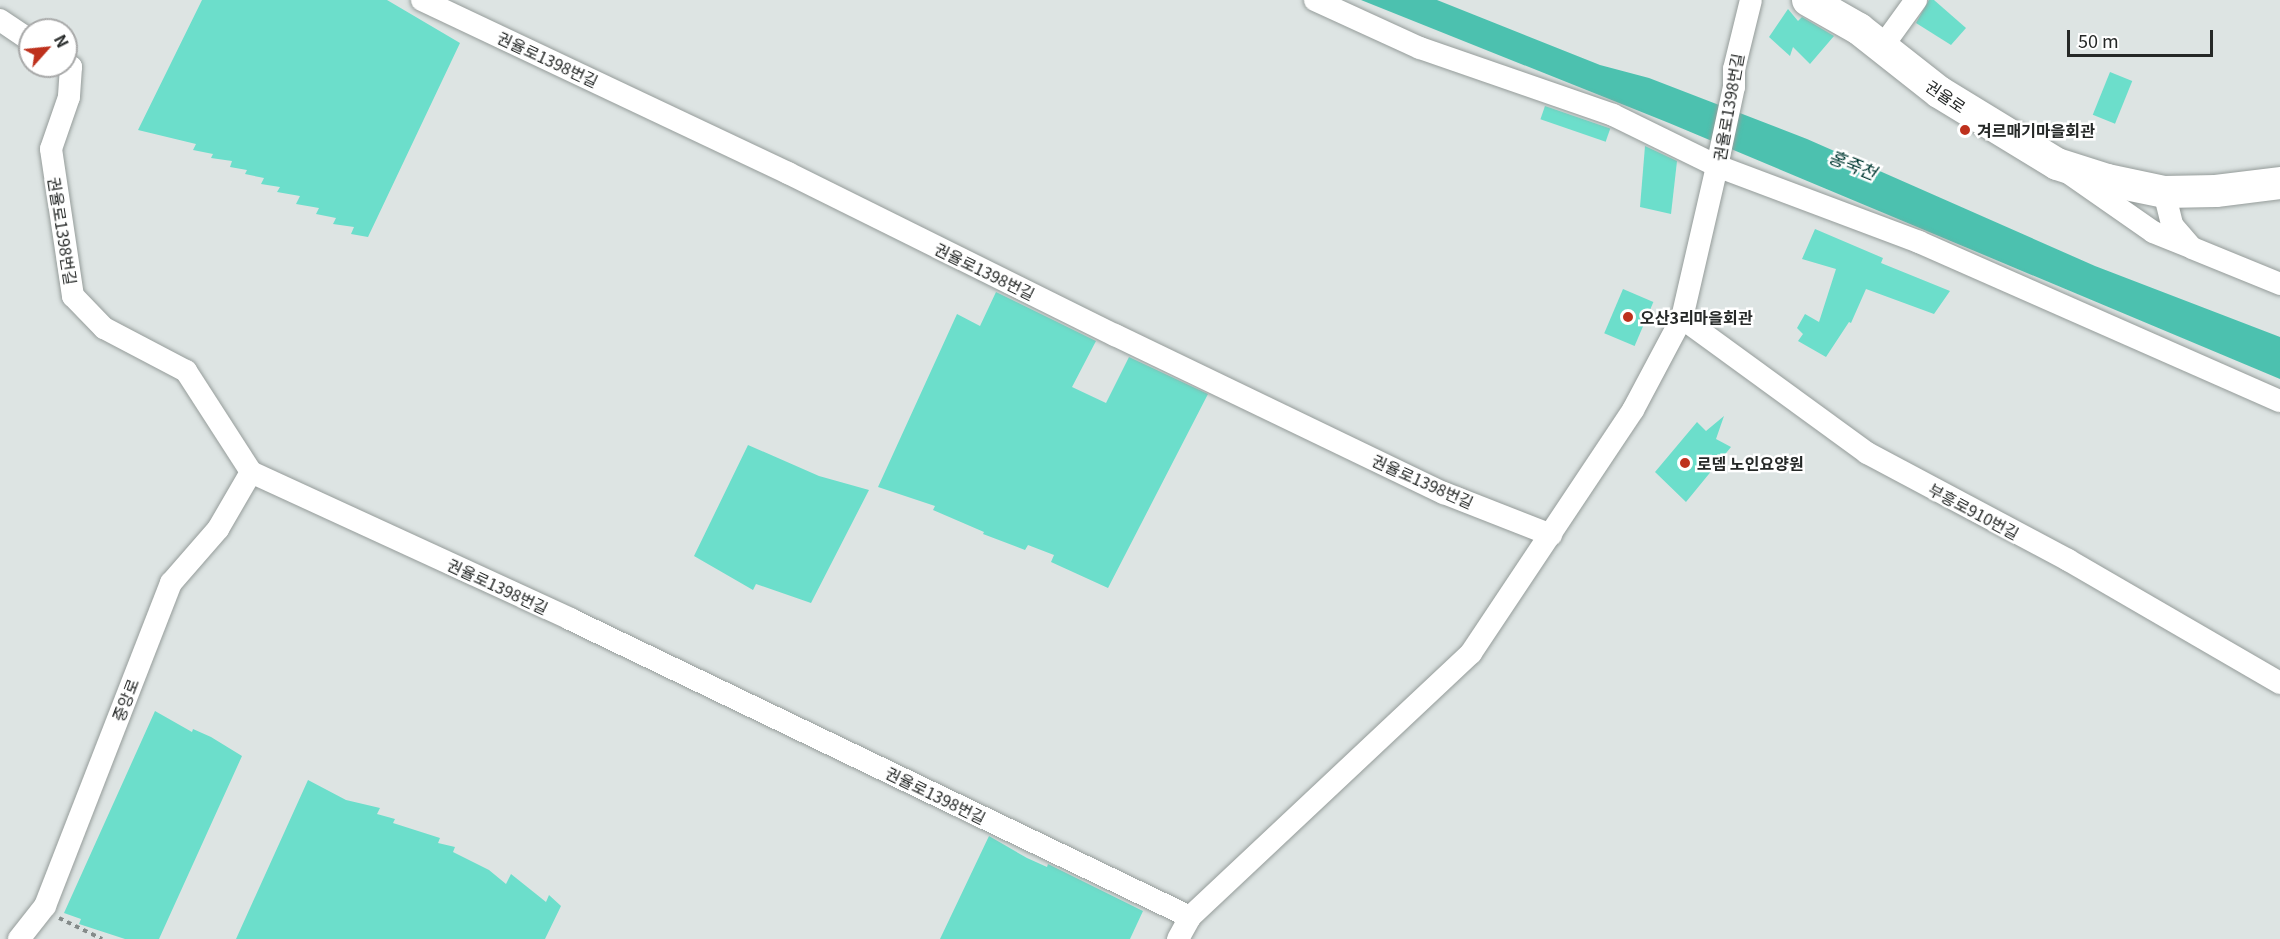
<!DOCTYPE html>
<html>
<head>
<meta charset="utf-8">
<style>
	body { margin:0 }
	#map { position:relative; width:2280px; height:939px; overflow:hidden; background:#dde4e3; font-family:Georgia,"Noto Sans KR",serif }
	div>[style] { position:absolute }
	.water>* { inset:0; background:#4cc1af }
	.building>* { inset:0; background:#6cdecb; transform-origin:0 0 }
	.path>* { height:4px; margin-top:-2px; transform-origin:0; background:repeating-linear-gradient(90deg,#858b8a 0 4.5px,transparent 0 9px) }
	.roads { filter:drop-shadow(0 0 2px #959c9a) drop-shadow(0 0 2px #959c9a) }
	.minor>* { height:22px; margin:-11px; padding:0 11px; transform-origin:11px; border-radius:11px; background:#fff }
	.secondary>* { height:32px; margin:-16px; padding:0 16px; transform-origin:16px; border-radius:16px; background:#fff }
	.dots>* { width:16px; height:16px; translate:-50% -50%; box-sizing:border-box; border:3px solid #fff; border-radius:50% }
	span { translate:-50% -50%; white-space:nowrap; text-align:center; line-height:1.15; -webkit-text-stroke:5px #fff; paint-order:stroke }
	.street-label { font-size:16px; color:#252827 }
	.poi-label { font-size:16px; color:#252827; font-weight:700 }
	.left { translate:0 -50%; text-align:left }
	.water-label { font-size:18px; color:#013932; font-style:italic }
	.north { position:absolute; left:18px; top:18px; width:60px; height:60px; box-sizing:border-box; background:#fff; border:2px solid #a8a9a9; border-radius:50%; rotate:63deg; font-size:16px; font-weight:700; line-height:24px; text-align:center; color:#252827 }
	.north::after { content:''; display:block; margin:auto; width:21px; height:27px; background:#be311d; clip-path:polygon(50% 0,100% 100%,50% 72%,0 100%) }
	.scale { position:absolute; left:2067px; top:30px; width:146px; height:27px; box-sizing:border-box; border:3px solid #252827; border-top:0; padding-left:8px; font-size:18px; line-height:21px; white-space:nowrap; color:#252827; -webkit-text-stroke:4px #fff; paint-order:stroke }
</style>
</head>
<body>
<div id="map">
	<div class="water">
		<i style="clip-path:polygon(1361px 0,1437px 0,1600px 65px,1649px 78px,1807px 139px,2095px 266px,2280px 337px,2280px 379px,1669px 123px)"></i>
	</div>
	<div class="building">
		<i style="clip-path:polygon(202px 0,387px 0,460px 43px,368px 237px,351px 234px,354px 227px,333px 224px,336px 218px,316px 214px,319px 208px,296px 204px,300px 196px,277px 192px,280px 187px,261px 184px,264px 178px,245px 174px,247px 170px,230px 167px,232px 161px,211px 158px,213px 154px,193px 150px,196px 144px,138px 130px)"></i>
		<i style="clip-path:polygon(1929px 0,1934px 0,1966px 28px,1951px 45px,1916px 23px)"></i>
		<i style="clip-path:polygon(1788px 9px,1798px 21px,1802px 17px,1834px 36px,1810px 64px,1793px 47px,1790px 56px,1769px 37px)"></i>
		<i style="left:2110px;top:72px;width:24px;height:46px;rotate:22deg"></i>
		<i style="left:1545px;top:106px;width:69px;height:14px;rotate:19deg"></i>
		<i style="clip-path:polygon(1645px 146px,1677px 161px,1671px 214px,1640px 207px)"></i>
		<i style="clip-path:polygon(1815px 229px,1883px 258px,1881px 263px,1950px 291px,1934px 314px,1866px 289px,1851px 323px,1849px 322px,1826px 357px,1798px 341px,1803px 334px,1797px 328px,1805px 314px,1819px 322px,1836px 269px,1802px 259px)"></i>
		<i style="left:1623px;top:289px;width:33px;height:48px;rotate:23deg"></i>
		<i style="clip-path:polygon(996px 292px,1096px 341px,1072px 387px,1106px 403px,1129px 357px,1208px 394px,1108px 588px,1051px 562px,1054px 555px,1028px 545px,1025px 550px,983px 534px,984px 532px,933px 510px,935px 506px,878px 487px,957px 314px,980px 326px)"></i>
		<i style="clip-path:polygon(1724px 416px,1716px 439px,1731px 447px,1686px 502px,1655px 472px,1697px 422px,1706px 431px)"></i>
		<i style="clip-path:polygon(748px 445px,819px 476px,869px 490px,811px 603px,756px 584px,753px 590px,694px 556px)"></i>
		<i style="clip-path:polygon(155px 711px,192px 732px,193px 729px,211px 737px,242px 756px,159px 939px,125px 939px,79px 924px,81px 919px,64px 913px)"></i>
		<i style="clip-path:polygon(308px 780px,346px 800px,380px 808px,377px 814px,395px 819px,393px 823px,440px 838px,438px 843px,455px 847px,453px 852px,489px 870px,506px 884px,511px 874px,546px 902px,549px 895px,561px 906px,545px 939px,236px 939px)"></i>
		<i style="clip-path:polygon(989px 836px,1027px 858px,1047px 867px,1048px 864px,1143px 911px,1130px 939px,940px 939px)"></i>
	</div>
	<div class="path">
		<i style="left:59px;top:918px;width:48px;rotate:26deg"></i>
	</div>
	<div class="roads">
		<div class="minor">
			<i style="left:422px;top:0;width:405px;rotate:25.3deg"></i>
			<i style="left:788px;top:173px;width:365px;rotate:26.4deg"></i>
			<i style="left:1115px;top:335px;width:365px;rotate:25.7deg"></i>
			<i style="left:1444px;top:493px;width:115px;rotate:21.4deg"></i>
			<i style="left:1315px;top:0;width:115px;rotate:24.6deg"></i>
			<i style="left:1420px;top:48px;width:204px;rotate:19.1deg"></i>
			<i style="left:1613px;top:115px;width:116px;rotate:26.1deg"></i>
			<i style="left:1717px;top:166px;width:216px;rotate:20.6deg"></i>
			<i style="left:1919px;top:242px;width:394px;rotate:23.8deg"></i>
			<i style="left:0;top:20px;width:36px;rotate:34deg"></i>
			<i style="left:1882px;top:47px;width:58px;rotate:-54.1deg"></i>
			<i style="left:66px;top:64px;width:6px;rotate:31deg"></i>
			<i style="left:71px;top:67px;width:30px;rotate:94deg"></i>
			<i style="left:69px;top:97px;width:55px;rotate:109.1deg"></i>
			<i style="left:51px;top:149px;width:149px;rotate:81.5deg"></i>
			<i style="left:73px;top:296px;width:45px;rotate:45.9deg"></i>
			<i style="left:104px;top:328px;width:93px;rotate:27.7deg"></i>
			<i style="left:186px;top:371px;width:120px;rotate:57.2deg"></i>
			<i style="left:251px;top:472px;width:351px;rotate:24.7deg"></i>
			<i style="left:570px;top:619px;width:688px;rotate:25.67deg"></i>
			<i style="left:2070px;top:174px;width:101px;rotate:34.9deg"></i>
			<i style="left:2153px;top:232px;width:37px;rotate:22deg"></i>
			<i style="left:2164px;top:192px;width:34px;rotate:76deg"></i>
			<i style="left:2172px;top:225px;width:30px;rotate:49deg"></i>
			<i style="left:2192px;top:248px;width:95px;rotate:22.2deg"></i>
			<i style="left:1682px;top:318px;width:229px;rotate:36.1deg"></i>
			<i style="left:1867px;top:453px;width:228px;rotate:28deg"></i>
			<i style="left:2068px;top:560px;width:245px;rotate:30.1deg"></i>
			<i style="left:19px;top:939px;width:42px;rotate:-51.8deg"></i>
			<i style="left:45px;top:906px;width:347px;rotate:-68.7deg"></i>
			<i style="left:171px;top:583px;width:72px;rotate:-49deg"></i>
			<i style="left:218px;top:529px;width:66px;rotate:-59.9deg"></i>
			<i style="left:1178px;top:939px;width:25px;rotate:-61deg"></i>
			<i style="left:1190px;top:917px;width:386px;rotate:-43.2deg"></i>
			<i style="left:1471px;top:653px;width:292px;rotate:-56.3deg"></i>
			<i style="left:1633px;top:410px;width:104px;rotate:-62deg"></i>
			<i style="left:1682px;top:318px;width:156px;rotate:-77deg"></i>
			<i style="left:1717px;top:166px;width:81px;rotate:-77.9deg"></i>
			<i style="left:1734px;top:87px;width:18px;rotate:-90deg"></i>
			<i style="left:1734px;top:69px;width:71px;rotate:-76.2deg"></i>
		</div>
		<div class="secondary">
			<i style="left:1808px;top:0;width:59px;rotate:29.6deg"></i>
			<i style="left:1859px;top:29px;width:102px;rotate:38.2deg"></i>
			<i style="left:1939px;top:92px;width:138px;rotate:31.4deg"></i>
			<i style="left:2057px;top:164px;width:52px;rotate:17.7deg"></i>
			<i style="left:2107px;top:180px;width:58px;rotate:11.9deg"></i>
			<i style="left:2164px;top:192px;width:52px;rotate:-1.1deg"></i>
			<i style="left:2216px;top:191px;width:64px;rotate:-7.1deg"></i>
		</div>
	</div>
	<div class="dots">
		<i style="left:1965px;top:130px;background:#be311d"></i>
		<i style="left:1628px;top:317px;background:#be311d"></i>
		<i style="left:1685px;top:463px;background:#be311d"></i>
	</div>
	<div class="street-label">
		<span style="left:548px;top:59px;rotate:25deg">권율로1398번길</span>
		<span style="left:1946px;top:96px;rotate:34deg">권율로</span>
		<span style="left:1728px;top:107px;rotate:-80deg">권율로1398번길</span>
		<span style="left:63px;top:231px;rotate:81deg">권율로1398번길</span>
		<span style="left:985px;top:271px;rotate:26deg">권율로1398번길</span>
		<span style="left:1423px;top:481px;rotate:24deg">권율로1398번길</span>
		<span style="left:1974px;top:511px;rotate:28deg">부흥로910번길</span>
		<span style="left:498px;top:586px;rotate:25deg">권율로1398번길</span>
		<span style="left:125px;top:700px;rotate:-69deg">중앙로</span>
		<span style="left:936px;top:795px;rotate:26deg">권율로1398번길</span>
	</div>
	<div class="poi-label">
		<span class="left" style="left:1977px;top:130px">겨르매기마을회관</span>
		<span class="left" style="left:1640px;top:317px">오산3리마을회관</span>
		<span class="left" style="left:1697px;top:463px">로뎀 노인요양원</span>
	</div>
	<div class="water-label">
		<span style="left:1853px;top:164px;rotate:22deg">홍죽천</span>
	</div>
	<div class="north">N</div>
	<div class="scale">50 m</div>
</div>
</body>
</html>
